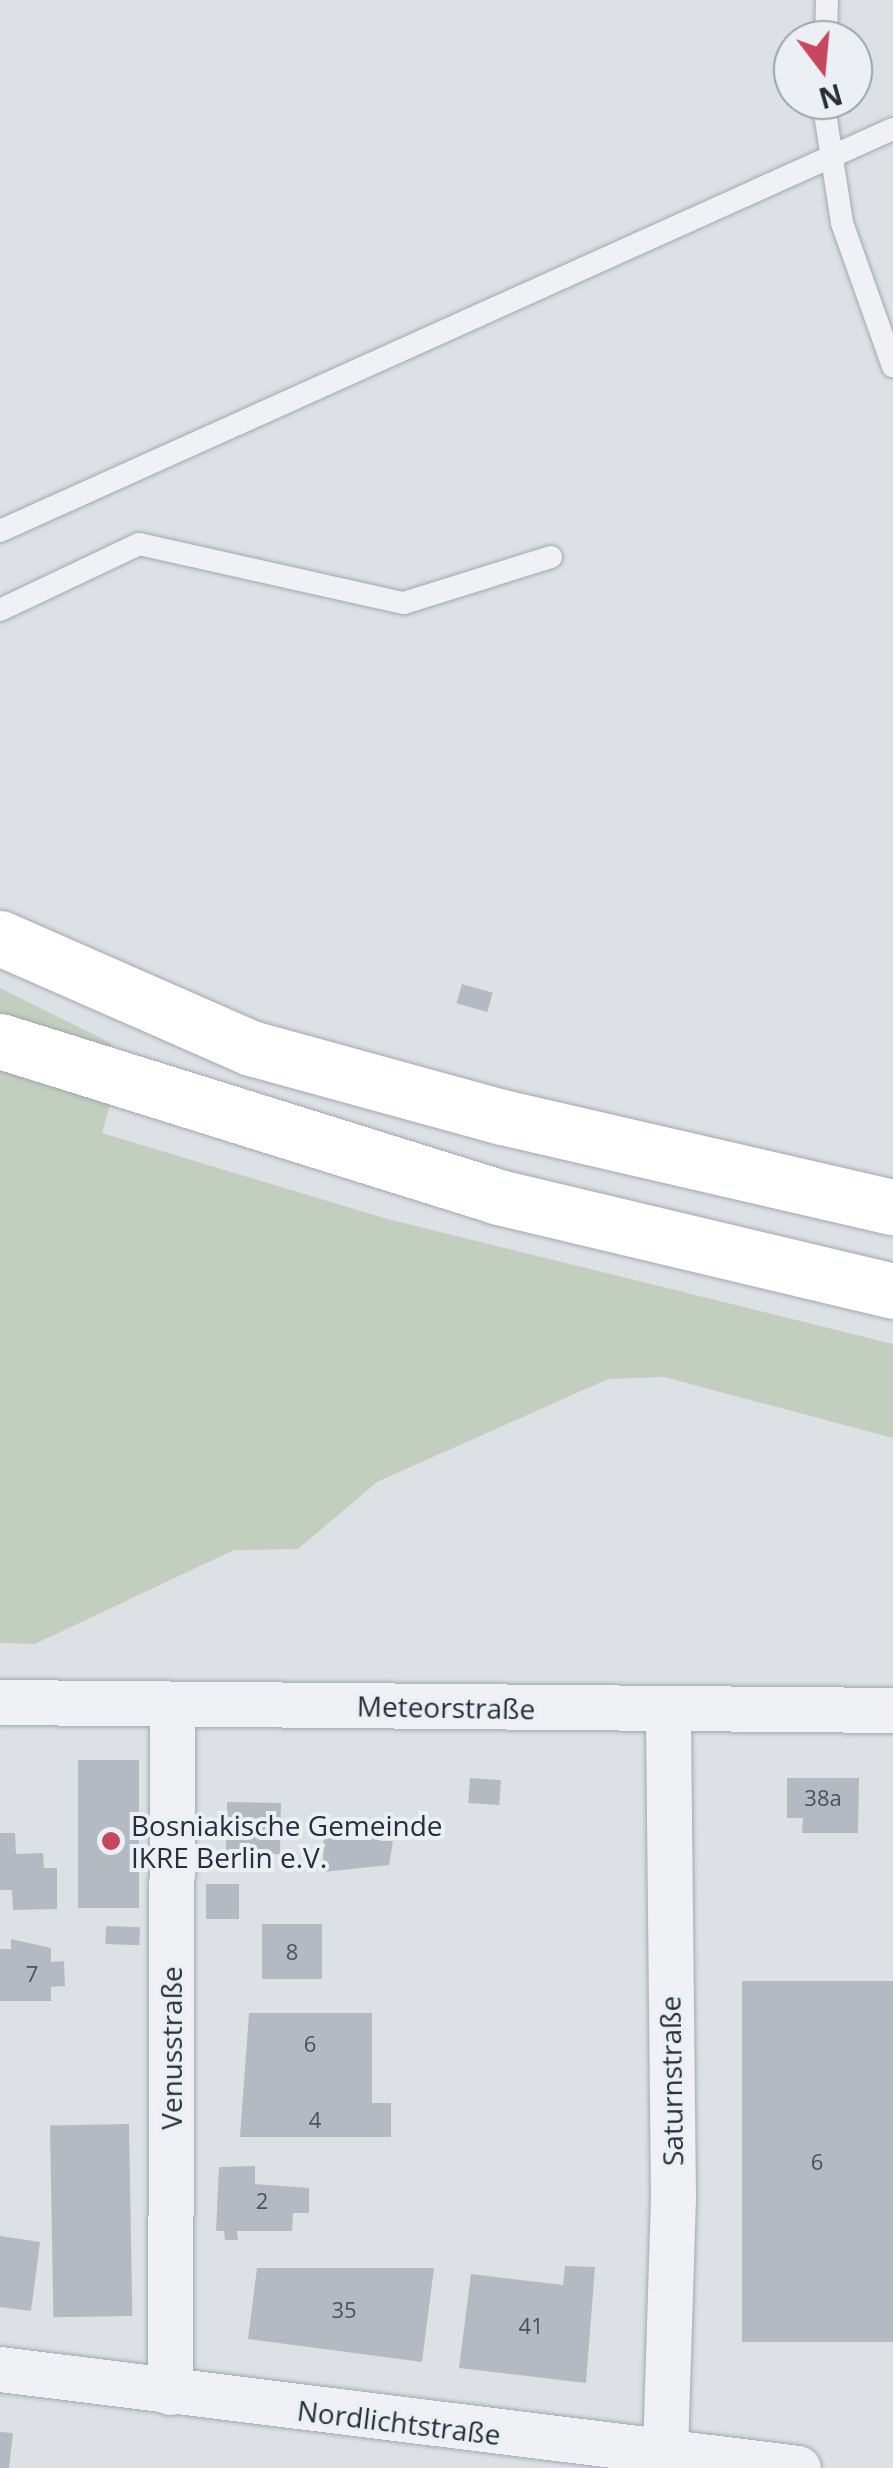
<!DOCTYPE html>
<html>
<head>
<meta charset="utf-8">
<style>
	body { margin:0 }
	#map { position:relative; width:893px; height:2468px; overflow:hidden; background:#dde1e6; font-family:"Open Sans",sans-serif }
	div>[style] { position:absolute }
	.green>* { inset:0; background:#c3cfbe }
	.building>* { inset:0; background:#b4bac2; transform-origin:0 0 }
	.roads { filter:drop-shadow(0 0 2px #a3a8b0) drop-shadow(0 0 2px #a3a8b0) }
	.service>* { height:22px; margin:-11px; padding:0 11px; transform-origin:11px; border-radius:11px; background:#eff1f5 }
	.minor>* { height:45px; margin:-22.5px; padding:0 22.5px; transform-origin:22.5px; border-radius:22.5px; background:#eff1f5 }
	.motorway>* { height:55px; margin:-27.5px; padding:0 27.5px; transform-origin:27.5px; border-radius:27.5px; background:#fff }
	.dots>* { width:28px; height:28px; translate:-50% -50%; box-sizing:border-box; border:5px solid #ecf0f4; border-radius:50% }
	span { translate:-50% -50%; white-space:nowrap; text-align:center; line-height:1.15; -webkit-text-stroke:8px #ecf0f4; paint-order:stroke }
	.number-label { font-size:22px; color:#4a525e }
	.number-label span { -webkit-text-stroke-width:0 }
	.street-label { font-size:28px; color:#272f3c }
	.poi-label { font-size:28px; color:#272f3c }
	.left { translate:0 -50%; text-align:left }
	.north { position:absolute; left:773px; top:20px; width:100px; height:100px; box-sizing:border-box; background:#ecf0f4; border:2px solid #9da3aa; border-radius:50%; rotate:164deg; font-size:28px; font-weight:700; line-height:40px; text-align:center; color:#272f3c }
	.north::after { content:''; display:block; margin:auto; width:35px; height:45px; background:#c6475e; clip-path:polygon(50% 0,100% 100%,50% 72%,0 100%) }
</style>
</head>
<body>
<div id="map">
	<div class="green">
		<i style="clip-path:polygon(0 988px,111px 1043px,108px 1052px,0 1017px)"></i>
		<i style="clip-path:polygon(0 1069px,111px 1101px,102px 1133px,384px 1218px,893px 1344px,893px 1438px,664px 1377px,608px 1379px,377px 1482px,298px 1549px,234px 1550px,35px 1644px,0 1643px)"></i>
	</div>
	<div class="building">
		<i style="left:462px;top:984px;width:32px;height:20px;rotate:16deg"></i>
		<i style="left:78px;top:1760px;width:61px;height:148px"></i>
		<i style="left:470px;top:1778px;width:31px;height:25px;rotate:4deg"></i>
		<i style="clip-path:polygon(787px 1778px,859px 1778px,858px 1833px,802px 1833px,803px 1818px,787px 1818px)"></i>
		<i style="clip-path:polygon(227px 1802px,281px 1803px,280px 1854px,271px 1854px,271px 1864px,226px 1853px)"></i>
		<i style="clip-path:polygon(380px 1820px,380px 1841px,393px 1841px,389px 1865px,323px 1872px,324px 1821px)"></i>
		<i style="clip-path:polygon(0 1833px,15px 1833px,16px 1854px,43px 1853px,44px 1868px,57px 1868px,57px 1909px,13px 1910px,12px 1890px,0 1890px)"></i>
		<i style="left:206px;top:1884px;width:33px;height:35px"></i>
		<i style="left:322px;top:1924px;width:55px;height:60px;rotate:90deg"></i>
		<i style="left:106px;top:1926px;width:34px;height:18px;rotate:2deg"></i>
		<i style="clip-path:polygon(11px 1939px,51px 1948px,51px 1962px,64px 1961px,65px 1986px,51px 1987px,51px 2001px,0 2001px,0 1949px,11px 1949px)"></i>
		<i style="left:893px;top:1981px;width:361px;height:151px;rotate:90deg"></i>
		<i style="clip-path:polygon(249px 2013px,372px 2013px,372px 2103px,391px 2103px,391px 2137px,240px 2137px)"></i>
		<i style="left:129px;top:2124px;width:192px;height:79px;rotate:89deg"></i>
		<i style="clip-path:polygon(255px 2166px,255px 2184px,309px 2188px,309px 2213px,293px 2213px,292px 2231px,237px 2231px,238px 2240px,225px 2240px,224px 2231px,216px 2231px,219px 2167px)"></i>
		<i style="clip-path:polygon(0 2236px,40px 2242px,31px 2311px,0 2307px)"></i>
		<i style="clip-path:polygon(565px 2266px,595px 2267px,586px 2383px,459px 2368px,471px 2274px,563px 2285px)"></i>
		<i style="clip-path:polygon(257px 2268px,434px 2268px,422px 2362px,248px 2339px)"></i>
		<i style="clip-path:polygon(0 2432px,13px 2433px,9px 2468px,0 2468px)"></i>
	</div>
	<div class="roads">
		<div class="service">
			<i style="left:826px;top:40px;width:40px;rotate:-88.6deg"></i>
			<i style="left:823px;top:100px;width:124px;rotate:81.2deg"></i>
			<i style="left:842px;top:223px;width:152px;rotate:70.4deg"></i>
			<i style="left:0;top:531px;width:979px;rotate:-24.24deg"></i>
			<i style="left:0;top:610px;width:154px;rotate:-25.4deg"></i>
			<i style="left:139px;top:544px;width:271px;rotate:12.6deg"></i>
			<i style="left:404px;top:603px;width:154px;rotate:-17.4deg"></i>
		</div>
		<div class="minor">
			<i style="left:0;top:1702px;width:893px;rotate:0.51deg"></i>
			<i style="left:0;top:2369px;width:804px;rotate:7.07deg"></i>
			<i style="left:170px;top:2392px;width:688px;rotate:-89.83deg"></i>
			<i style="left:665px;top:2452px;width:254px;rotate:-88.2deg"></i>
			<i style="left:673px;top:2198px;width:489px;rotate:-90.6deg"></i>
		</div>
		<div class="motorway">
			<i style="left:0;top:938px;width:274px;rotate:23.7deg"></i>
			<i style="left:251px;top:1048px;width:260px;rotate:15.4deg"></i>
			<i style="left:502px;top:1117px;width:401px;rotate:13deg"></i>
			<i style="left:0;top:1041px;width:523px;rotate:17.36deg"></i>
			<i style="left:499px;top:1197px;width:405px;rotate:13.4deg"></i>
		</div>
	</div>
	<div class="dots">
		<i style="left:111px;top:1841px;background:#c6475e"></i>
	</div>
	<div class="number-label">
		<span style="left:823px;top:1798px">38a</span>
		<span style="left:292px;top:1952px">8</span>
		<span style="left:32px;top:1974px">7</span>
		<span style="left:310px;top:2044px">6</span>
		<span style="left:315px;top:2120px">4</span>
		<span style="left:817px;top:2162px">6</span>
		<span style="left:262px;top:2201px">2</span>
		<span style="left:344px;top:2310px">35</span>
		<span style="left:531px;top:2326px">41</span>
	</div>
	<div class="street-label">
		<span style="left:446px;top:1707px;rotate:1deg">Meteorstraße</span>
		<span style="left:171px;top:2048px;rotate:-90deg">Venusstraße</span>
		<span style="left:671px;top:2081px;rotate:-91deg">Saturnstraße</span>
		<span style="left:399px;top:2422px;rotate:7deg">Nordlichtstraße</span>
	</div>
	<div class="poi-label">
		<span class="left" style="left:131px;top:1841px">Bosniakische Gemeinde<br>IKRE Berlin e.V.</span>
	</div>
	<div class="north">N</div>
</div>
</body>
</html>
